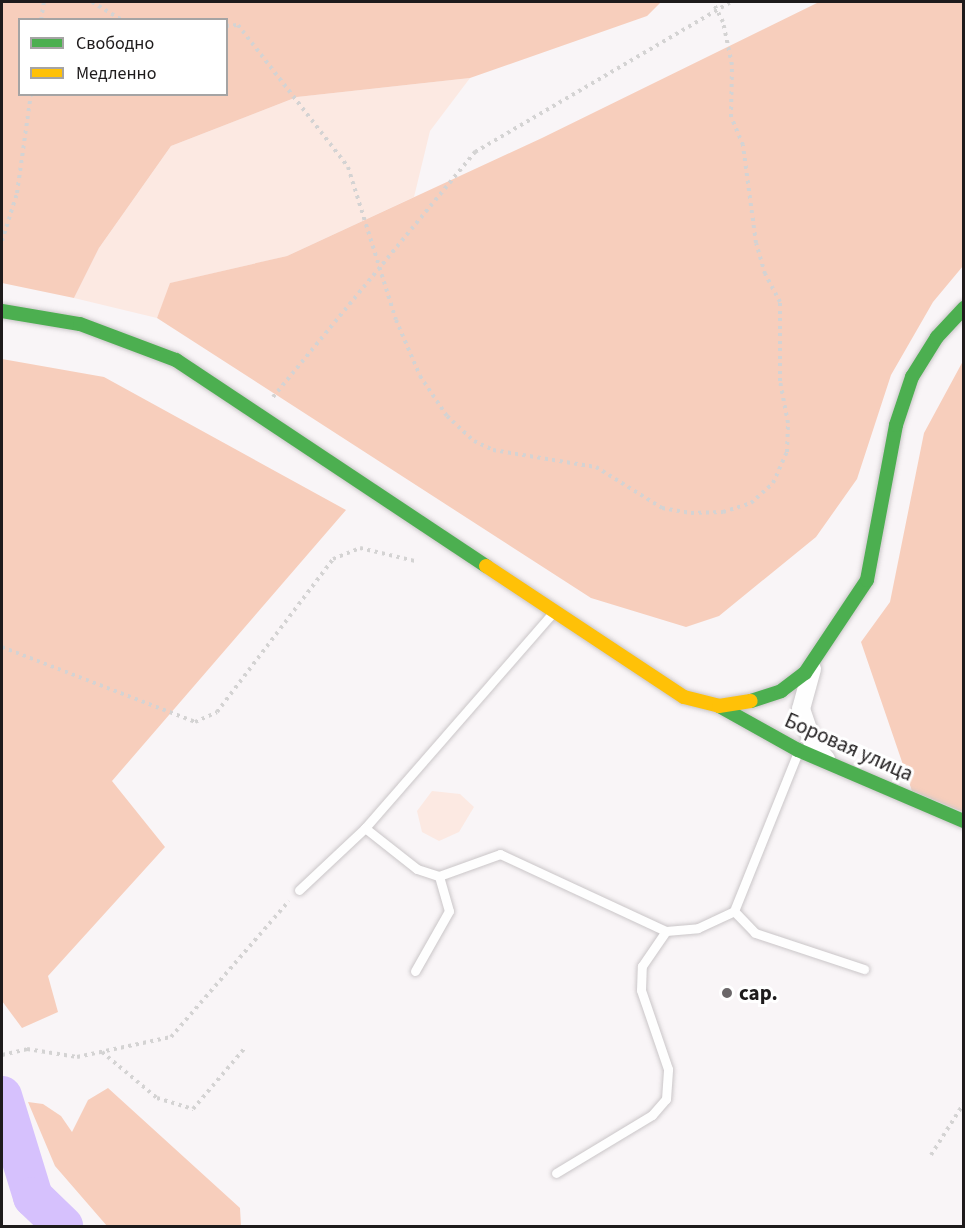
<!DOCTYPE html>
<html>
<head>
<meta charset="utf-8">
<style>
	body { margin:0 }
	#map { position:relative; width:965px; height:1228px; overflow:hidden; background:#f9f5f7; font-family:"Source Sans 3",sans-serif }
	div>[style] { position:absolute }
	.green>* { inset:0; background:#fce9e2 }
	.forest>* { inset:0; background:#f7cebc }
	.river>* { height:40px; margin:-20px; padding:0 20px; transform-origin:20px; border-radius:20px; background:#d6c1fd }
	.path>* { height:4px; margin-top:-2px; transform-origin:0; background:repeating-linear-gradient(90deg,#d4d3d3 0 3px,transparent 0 7.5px) }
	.roads { filter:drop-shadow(0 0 2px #cac6c8) drop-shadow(0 0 2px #cac6c8) }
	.lane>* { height:9px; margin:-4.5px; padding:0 4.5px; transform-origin:4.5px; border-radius:4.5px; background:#fefefe }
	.street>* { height:18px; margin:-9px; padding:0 9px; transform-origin:9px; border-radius:9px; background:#fefefe }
	.fast>* { height:14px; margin:-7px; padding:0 7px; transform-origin:7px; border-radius:7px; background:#4caf50 }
	.slow>* { height:14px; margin:-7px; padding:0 7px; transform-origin:7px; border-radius:7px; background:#ffc107 }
	.dots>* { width:16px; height:16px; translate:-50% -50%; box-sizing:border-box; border:3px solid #fff; border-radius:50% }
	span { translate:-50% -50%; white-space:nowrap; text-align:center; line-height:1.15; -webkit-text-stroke:6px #fff; paint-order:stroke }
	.street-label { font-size:21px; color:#1e1b1c }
	.poi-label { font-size:21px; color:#1e1b1c; font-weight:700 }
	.left { translate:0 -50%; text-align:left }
	.frame { position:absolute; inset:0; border:3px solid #1e1b1c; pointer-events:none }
	.legend { position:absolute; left:18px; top:18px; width:210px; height:78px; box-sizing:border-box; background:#fff; border:2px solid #a5a4a4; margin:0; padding:8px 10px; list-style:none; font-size:18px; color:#1e1b1c }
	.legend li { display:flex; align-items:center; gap:12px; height:30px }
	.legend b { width:30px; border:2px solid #a5a4a4 }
</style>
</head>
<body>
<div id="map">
	<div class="green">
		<i style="clip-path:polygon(470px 78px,430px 131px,414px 197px,287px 256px,171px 283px,157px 318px,74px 298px,99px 248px,171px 146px,297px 97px)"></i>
		<i style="clip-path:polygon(432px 791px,460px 794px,474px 807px,459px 832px,439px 841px,422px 832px,417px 811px)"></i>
	</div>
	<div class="forest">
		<i style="clip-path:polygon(evenodd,2px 2px,661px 2px,647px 16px,470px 78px,297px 97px,171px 146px,99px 248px,74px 298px,2px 283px,2px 2px,20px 20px,226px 20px,226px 94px,20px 94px,20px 20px)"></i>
		<i style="clip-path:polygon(819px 2px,963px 2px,963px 266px,933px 302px,891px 375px,857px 479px,816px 537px,719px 616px,686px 627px,591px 598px,157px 318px,170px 283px,287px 256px,542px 138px)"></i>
		<i style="clip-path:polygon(2px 359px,104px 377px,346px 510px,112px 781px,165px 847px,48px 976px,58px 1012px,22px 1028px,2px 1001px)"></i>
		<i style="clip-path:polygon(963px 361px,963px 812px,912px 791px,861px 642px,890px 602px,924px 433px)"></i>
		<i style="clip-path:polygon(108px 1088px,240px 1208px,241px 1226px,107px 1226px,55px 1166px,28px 1102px,43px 1104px,61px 1116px,72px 1132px,88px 1100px)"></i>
	</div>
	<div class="river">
		<i style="left:2px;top:1096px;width:106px;rotate:72.9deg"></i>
		<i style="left:33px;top:1197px;width:42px;rotate:44deg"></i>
	</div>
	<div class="path">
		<i style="left:92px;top:2px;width:35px;rotate:31deg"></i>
		<i style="left:41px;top:20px;width:18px;rotate:-81deg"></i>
		<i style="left:226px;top:26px;width:12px;rotate:-5deg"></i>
		<i style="left:238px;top:25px;width:180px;rotate:52.2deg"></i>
		<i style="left:348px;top:167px;width:160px;rotate:72.6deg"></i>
		<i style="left:396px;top:320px;width:61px;rotate:66.8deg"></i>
		<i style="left:420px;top:376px;width:48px;rotate:56deg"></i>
		<i style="left:447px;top:416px;width:37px;rotate:43deg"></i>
		<i style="left:474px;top:441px;width:21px;rotate:25deg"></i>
		<i style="left:493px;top:450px;width:104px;rotate:9.4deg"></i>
		<i style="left:596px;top:467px;width:78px;rotate:31.8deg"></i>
		<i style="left:662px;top:508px;width:29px;rotate:10deg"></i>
		<i style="left:691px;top:513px;width:32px;rotate:-2deg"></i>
		<i style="left:723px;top:512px;width:29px;rotate:-18deg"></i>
		<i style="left:751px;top:503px;width:30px;rotate:-42deg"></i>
		<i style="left:773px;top:483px;width:34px;rotate:-66deg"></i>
		<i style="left:787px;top:452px;width:29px;rotate:-88deg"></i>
		<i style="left:788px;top:423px;width:43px;rotate:-100.8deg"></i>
		<i style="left:780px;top:381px;width:79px;rotate:-90deg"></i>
		<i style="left:780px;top:302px;width:32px;rotate:-118deg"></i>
		<i style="left:765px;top:274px;width:32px;rotate:-106deg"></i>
		<i style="left:756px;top:243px;width:99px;rotate:-97.6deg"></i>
		<i style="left:743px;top:145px;width:30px;rotate:-113deg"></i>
		<i style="left:731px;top:117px;width:52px;rotate:-88.9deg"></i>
		<i style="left:732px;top:65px;width:44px;rotate:-101.8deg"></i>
		<i style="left:723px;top:22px;width:22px;rotate:-117deg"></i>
		<i style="left:2px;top:241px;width:50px;rotate:-72.6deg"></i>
		<i style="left:17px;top:193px;width:100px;rotate:-82deg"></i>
		<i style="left:273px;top:397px;width:318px;rotate:-50.5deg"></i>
		<i style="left:475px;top:152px;width:297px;rotate:-30.4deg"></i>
		<i style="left:2px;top:647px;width:207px;rotate:21.2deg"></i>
		<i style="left:195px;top:722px;width:24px;rotate:-24deg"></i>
		<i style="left:217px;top:712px;width:192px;rotate:-52.8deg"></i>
		<i style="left:333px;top:559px;width:29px;rotate:-22deg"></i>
		<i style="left:360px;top:548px;width:57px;rotate:13.3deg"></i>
		<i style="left:102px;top:1052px;width:72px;rotate:39.9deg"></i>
		<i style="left:157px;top:1098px;width:38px;rotate:17deg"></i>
		<i style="left:193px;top:1109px;width:80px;rotate:-49.6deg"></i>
		<i style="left:2px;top:1055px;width:26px;rotate:-13deg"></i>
		<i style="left:27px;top:1049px;width:51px;rotate:9.1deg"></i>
		<i style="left:77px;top:1057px;width:96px;rotate:-12deg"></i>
		<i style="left:171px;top:1037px;width:180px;rotate:-49.1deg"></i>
		<i style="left:931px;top:1155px;width:62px;rotate:-57.6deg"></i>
	</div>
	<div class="roads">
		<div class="lane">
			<i style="left:365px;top:828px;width:66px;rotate:38.3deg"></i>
			<i style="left:417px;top:869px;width:23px;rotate:18deg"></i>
			<i style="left:439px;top:876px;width:65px;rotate:-19.8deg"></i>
			<i style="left:500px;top:854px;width:183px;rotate:24.9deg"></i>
			<i style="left:666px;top:931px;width:32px;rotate:-5deg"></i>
			<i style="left:698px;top:928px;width:40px;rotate:-25deg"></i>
			<i style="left:734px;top:911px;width:171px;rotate:-68.1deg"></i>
			<i style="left:299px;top:890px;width:91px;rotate:-43.2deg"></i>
			<i style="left:365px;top:828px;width:284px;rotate:-48.9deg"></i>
			<i style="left:734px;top:911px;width:30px;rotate:46deg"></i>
			<i style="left:755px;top:933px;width:115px;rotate:18.3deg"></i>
			<i style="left:415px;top:971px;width:69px;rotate:-60.5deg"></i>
			<i style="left:449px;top:911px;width:36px;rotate:-106deg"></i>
			<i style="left:556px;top:1173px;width:112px;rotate:-31.1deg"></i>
			<i style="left:652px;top:1115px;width:21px;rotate:-49deg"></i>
			<i style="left:666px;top:1099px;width:30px;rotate:-86deg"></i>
			<i style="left:668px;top:1069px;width:83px;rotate:-108.9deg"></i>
			<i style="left:641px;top:990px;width:24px;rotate:-88deg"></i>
			<i style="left:642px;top:966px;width:42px;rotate:-55.6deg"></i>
		</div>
		<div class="street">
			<i style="left:812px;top:669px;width:41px;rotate:105.4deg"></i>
			<i style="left:801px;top:709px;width:37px;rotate:71deg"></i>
			<i style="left:813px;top:744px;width:20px;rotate:49deg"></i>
		</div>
		<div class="fast">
			<i style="left:2px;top:311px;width:79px;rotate:9.5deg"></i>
			<i style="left:80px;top:324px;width:103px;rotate:20.6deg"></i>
			<i style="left:176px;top:360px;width:372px;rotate:33.6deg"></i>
			<i style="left:751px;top:701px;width:32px;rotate:-18deg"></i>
			<i style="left:781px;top:691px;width:30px;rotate:-37deg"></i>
			<i style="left:805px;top:673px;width:112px;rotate:-56.3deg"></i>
			<i style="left:867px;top:580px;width:158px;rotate:-79.4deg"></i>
			<i style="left:896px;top:425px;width:51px;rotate:-71.6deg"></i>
			<i style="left:912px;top:377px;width:47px;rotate:-58deg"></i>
			<i style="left:937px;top:337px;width:40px;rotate:-47deg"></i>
			<i style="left:719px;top:706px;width:90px;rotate:29.1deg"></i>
			<i style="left:798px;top:750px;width:181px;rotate:23.2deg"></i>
		</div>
		<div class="slow">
			<i style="left:486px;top:566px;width:237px;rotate:33.5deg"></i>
			<i style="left:684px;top:697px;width:36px;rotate:14deg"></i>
			<i style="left:719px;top:706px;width:32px;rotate:-9deg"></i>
		</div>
	</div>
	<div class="dots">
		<i style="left:727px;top:993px;background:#6b6769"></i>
	</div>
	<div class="street-label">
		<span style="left:849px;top:747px;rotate:24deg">Боровая улица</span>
	</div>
	<div class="poi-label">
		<span class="left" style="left:739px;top:993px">сар.</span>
	</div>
	<div class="frame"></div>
	<ul class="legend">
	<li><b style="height:8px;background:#4caf50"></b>Свободно</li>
	<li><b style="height:8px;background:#ffc107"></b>Медленно</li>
	</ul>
</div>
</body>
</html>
